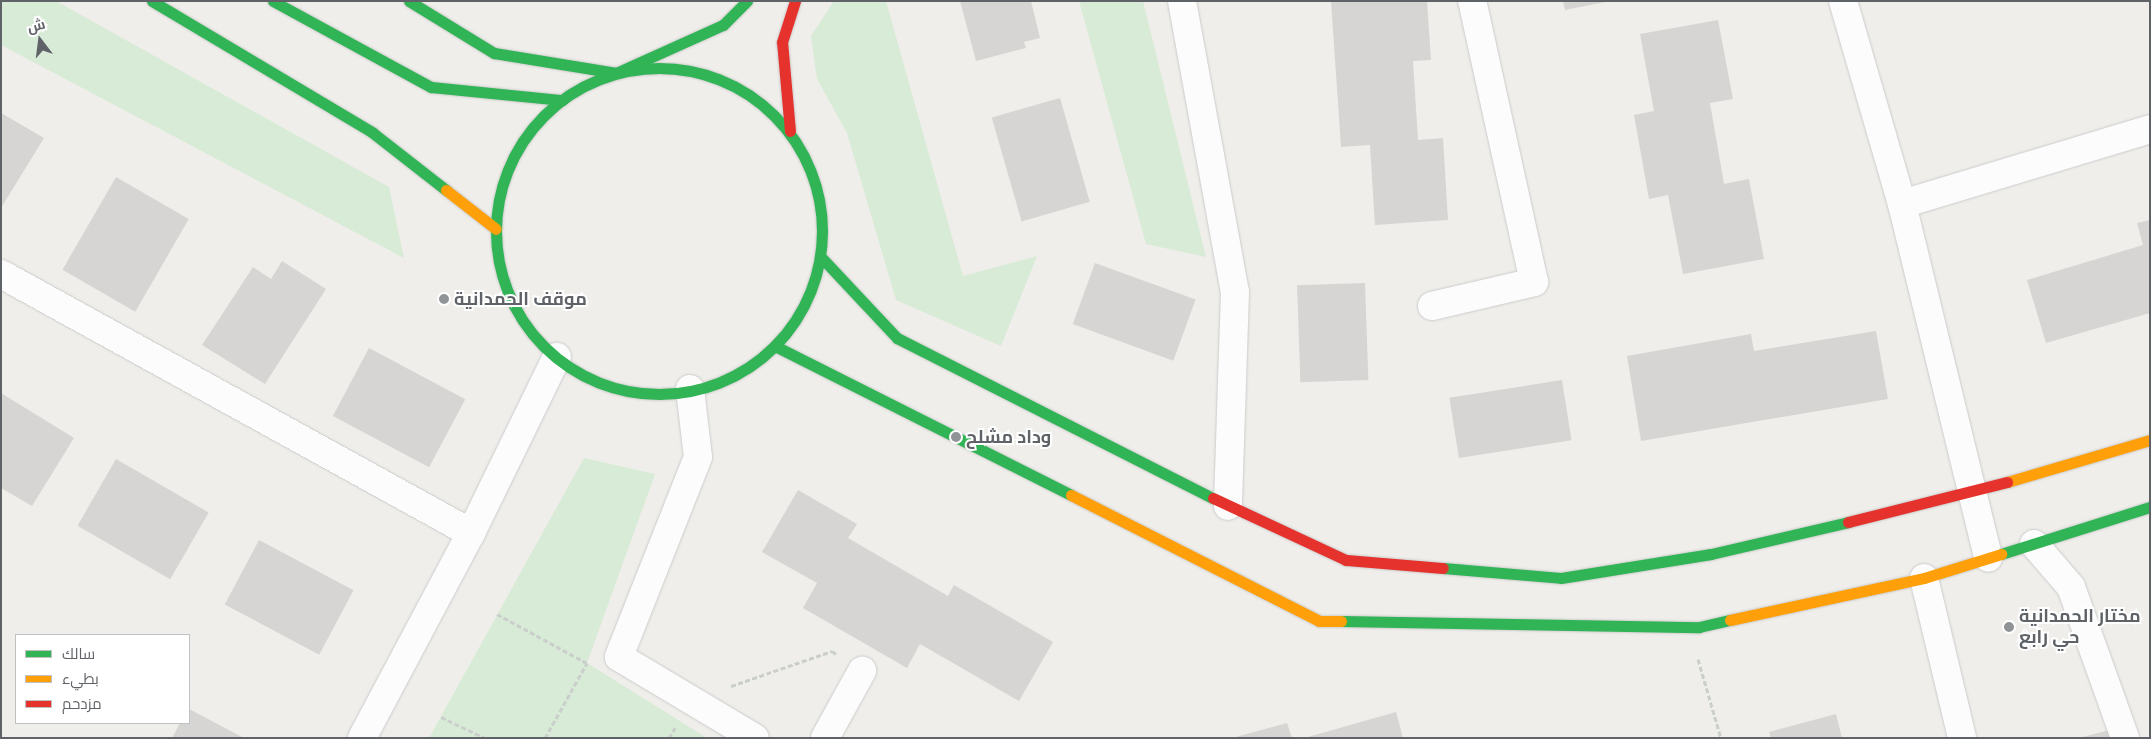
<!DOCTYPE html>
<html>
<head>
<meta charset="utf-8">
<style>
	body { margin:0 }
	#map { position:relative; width:2151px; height:739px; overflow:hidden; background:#efeeea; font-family:Inter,Cairo,sans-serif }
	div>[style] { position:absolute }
	.green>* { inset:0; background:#d8ebd6 }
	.building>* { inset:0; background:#d6d5d3; transform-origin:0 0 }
	.path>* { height:3px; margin-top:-1.5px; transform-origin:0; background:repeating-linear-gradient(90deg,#cacfcc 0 5px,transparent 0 7.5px) }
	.roads { filter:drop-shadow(0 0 1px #cbcccc) drop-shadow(0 0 1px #cbcccc) }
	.street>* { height:28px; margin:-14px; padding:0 14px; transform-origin:14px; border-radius:14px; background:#fdfcfc }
	.fast>* { height:11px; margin:-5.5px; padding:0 5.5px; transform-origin:5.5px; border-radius:5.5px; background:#30b455 }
	.fast>.ring { margin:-5.5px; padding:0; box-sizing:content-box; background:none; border:11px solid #30b455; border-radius:50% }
	.slow>* { height:11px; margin:-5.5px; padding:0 5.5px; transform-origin:5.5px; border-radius:5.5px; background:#ff9f0a }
	.jam>* { height:11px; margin:-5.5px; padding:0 5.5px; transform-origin:5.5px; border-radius:5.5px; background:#e5322d }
	.dots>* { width:14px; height:14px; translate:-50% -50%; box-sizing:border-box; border:2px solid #fff; border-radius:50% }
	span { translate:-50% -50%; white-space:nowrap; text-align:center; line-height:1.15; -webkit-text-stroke:4px #fff; paint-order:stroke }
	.poi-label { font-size:18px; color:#5f6368; font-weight:700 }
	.left { translate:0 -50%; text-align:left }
	.frame { position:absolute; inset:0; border:2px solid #5f6368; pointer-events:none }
	.legend { position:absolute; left:15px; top:634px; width:175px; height:90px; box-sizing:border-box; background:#fff; border:1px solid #bfc1c3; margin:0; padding:6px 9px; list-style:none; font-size:15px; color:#5f6368 }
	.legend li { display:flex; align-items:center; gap:10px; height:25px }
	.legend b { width:25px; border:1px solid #bfc1c3 }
	.north { position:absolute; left:15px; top:15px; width:50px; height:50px; -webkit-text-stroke:4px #fff; paint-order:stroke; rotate:345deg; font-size:14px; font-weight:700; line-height:20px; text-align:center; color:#5f6368 }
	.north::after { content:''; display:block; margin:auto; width:18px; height:22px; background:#5f6368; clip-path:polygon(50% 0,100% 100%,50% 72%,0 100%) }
</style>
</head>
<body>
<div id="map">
	<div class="green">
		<i style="clip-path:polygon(1px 1px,56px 1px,389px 187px,404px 258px,1px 45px)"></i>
		<i style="clip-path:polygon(834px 1px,886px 1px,963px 276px,1037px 256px,1001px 346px,896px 300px,847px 133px,817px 79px,811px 36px)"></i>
		<i style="clip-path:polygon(1079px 1px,1143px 1px,1206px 257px,1146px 244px)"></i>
		<i style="clip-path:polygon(584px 458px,655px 474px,587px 663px,707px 738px,429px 738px)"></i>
	</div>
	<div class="building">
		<i style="clip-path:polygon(960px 1px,1031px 1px,1040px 38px,1024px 42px,1026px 48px,976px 61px)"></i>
		<i style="clip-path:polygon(1331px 1px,1427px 1px,1431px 60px,1413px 61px,1418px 140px,1443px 138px,1448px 220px,1375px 225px,1370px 145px,1341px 147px)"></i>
		<i style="clip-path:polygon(1563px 1px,1605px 1px,1605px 2px,1565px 10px)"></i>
		<i style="clip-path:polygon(1718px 20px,1733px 99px,1710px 103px,1724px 184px,1749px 179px,1764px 259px,1683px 274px,1668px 195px,1649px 199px,1634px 115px,1654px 111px,1640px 34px)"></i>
		<i style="left:1060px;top:98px;width:108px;height:71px;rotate:74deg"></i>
		<i style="clip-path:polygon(1px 113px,44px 138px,1px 208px)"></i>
		<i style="left:116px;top:177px;width:84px;height:107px;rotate:30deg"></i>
		<i style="clip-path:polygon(2150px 220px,2150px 313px,2046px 343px,2027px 280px,2143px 245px,2137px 223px)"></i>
		<i style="clip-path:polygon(282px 261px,326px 289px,265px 384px,202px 345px,253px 267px,271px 279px)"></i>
		<i style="left:1095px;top:263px;width:107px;height:65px;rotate:20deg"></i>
		<i style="left:1365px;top:283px;width:97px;height:68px;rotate:88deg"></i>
		<i style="clip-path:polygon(1876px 331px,1888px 399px,1641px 441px,1627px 356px,1751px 334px,1754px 351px)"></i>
		<i style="left:369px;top:348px;width:109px;height:77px;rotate:28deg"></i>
		<i style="left:1562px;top:380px;width:61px;height:114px;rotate:81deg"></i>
		<i style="clip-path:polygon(1px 393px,74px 438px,32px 506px,1px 488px)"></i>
		<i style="left:116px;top:459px;width:107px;height:77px;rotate:30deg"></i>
		<i style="clip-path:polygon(798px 490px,857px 524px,848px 538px,948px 596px,954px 585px,1053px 642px,1019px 701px,920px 644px,907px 668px,803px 608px,817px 583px,762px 552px)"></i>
		<i style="left:259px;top:540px;width:107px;height:73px;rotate:28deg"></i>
		<i style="clip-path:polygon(189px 709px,244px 738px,172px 738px,180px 723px,189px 723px)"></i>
		<i style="clip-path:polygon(1396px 712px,1403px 738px,1308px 738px,1308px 737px)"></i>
		<i style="clip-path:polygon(1836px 714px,1842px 738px,1771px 738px,1769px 732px)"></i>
		<i style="clip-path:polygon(1287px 723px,1292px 738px,1236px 738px,1236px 737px)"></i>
		<i style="clip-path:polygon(2109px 730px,2111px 738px,2083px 738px,2083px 737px)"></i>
	</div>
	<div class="path">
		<i style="left:497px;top:614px;width:102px;rotate:28.6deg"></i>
		<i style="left:1698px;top:659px;width:82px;rotate:73.8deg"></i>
		<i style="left:731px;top:686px;width:107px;rotate:-19.1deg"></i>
		<i style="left:832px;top:651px;width:5px;rotate:37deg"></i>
		<i style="left:441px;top:717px;width:49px;rotate:25.5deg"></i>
		<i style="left:545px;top:738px;width:86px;rotate:-60.8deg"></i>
		<i style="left:669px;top:738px;width:12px;rotate:-59deg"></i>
	</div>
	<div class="roads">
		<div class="street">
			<i style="left:1182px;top:1px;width:296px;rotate:79.7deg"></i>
			<i style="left:1235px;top:292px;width:214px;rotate:91.9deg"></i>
			<i style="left:1843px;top:1px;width:211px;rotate:73.8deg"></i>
			<i style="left:1902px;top:204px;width:364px;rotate:76.3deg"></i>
			<i style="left:1902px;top:204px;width:259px;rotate:-16.8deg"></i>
			<i style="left:1px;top:274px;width:537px;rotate:28.86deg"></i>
			<i style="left:1432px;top:306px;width:105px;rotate:-13.2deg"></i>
			<i style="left:1534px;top:282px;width:288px;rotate:-102.4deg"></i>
			<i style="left:690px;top:389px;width:68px;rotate:83.3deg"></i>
			<i style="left:698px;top:457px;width:215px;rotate:111.6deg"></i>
			<i style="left:619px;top:657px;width:158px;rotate:30.8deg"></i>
			<i style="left:2034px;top:544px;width:57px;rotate:49.3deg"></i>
			<i style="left:2071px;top:587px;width:160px;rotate:70.3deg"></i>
			<i style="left:1924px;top:578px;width:164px;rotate:76.6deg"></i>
			<i style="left:362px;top:738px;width:232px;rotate:-62deg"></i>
			<i style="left:471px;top:533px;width:196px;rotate:-64deg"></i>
			<i style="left:825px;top:738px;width:77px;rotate:-61.1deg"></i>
		</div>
		<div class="fast">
			<i style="left:152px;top:1px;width:257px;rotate:30.8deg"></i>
			<i style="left:373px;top:133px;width:93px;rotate:38deg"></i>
			<i style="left:273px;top:1px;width:180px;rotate:28.6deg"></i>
			<i style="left:431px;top:87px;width:132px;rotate:5.7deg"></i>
			<i style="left:409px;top:1px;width:100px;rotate:31.5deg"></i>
			<i style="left:494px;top:53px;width:124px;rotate:9.3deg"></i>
			<i style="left:616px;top:73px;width:117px;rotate:-24.2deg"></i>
			<i style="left:723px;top:25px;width:34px;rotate:-45deg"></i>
			<i class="ring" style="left:496px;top:68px;width:315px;height:315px"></i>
			<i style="left:821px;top:257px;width:111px;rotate:46.8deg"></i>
			<i style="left:897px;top:338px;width:354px;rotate:26.9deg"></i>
			<i style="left:775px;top:346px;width:331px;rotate:26.7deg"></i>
			<i style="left:2001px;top:554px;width:156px;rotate:-17.5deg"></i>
			<i style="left:1443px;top:568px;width:118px;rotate:4.8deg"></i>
			<i style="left:1561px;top:578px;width:152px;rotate:-9.1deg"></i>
			<i style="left:1711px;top:554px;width:141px;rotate:-13.1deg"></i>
			<i style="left:1341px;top:621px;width:358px;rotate:1deg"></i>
			<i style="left:1699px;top:627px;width:32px;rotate:-13deg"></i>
		</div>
		<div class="slow">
			<i style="left:446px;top:190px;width:63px;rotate:38deg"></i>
			<i style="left:2007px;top:482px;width:149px;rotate:-16.4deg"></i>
			<i style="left:1071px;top:495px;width:278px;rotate:26.9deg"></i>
			<i style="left:1319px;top:621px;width:22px"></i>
			<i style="left:1730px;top:620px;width:198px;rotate:-12.2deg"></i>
			<i style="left:1924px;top:578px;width:81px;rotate:-17.3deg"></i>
		</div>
		<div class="jam">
			<i style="left:790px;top:131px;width:89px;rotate:-95.1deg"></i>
			<i style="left:782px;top:42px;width:43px;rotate:-72.4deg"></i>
			<i style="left:1213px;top:498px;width:147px;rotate:25deg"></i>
			<i style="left:1346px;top:560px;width:97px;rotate:4.7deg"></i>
			<i style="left:1848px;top:522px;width:164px;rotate:-14.1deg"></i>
		</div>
	</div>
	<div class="dots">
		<i style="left:444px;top:299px;background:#919496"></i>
		<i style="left:956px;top:437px;background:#919496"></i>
		<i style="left:2009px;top:627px;background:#919496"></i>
	</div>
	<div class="poi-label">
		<span class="left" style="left:454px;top:299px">موقف الحمدانية</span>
		<span class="left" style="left:966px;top:437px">وداد مشلح</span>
		<span class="left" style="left:2019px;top:627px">مختار الحمدانية<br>حي رابع</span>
	</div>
	<div class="frame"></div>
	<ul class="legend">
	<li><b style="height:6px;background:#30b455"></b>سالك</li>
	<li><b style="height:6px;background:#ff9f0a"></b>بطيء</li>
	<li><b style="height:6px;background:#e5322d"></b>مزدحم</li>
	</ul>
	<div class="north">ش</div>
</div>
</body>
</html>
